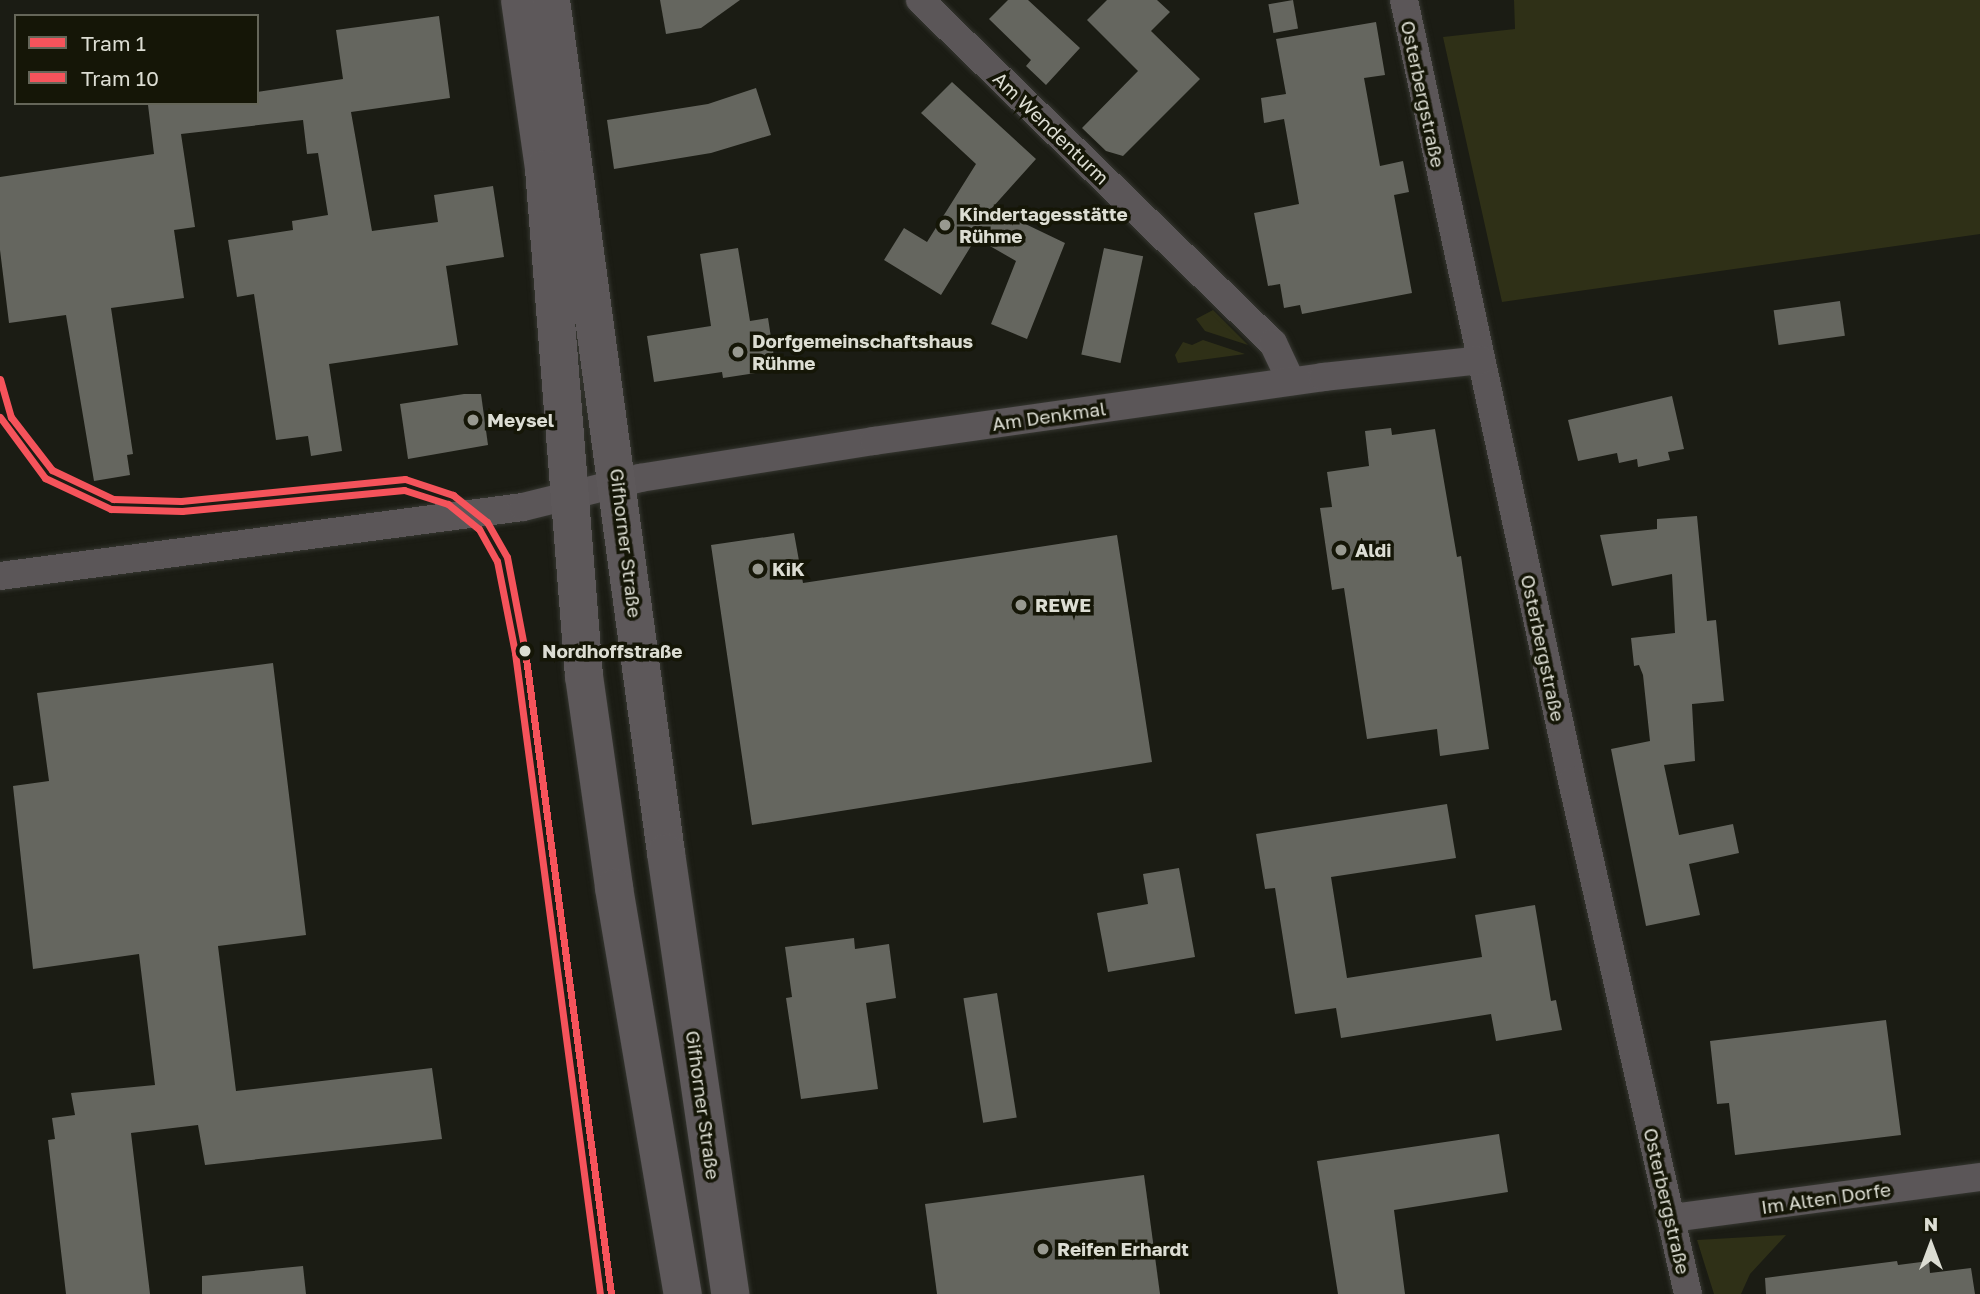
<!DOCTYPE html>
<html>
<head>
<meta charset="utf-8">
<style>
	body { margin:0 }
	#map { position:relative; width:1980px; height:1294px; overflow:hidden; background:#1b1c14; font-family:"Golos Text",sans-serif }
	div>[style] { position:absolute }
	.green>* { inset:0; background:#2f3017 }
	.building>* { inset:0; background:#65665f; transform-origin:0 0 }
	.roads { filter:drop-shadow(0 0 2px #353630) drop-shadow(0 0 2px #353630) }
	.street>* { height:28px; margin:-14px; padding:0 14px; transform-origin:14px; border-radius:14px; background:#5b5658 }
	.secondary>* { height:38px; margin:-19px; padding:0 19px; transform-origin:19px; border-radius:19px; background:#5d585a }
	.tram-1>* { height:7px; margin:-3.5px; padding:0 3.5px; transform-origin:3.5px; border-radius:3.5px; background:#f5535b }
	.tram-2>* { height:7px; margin:-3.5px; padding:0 3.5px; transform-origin:3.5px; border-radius:3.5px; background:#f5535b }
	.dots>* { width:19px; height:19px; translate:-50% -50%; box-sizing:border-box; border:4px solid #151607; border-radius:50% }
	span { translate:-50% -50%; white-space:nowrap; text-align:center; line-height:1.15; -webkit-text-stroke:7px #151607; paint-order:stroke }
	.street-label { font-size:19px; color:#dcddd3 }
	.poi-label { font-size:19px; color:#dcddd3; font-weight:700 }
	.left { translate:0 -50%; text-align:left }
	.stop-label { font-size:19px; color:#dcddd3; font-weight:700 }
	.legend { position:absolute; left:14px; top:14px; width:245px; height:91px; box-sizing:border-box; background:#151607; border:2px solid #656659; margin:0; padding:9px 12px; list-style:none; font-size:21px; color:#dcddd3 }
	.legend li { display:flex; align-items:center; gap:14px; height:35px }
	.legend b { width:35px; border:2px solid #656659 }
	.north { position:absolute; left:1896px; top:1210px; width:70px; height:70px; -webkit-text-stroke:5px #151607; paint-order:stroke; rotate:0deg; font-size:19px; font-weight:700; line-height:28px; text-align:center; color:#dcddd3 }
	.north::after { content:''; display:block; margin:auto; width:24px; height:32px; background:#dcddd3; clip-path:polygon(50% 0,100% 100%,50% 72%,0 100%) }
</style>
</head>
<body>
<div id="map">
	<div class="green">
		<i style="clip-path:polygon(1514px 0,1980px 0,1980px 234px,1502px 302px,1443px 37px,1515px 29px)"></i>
		<i style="clip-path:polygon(1213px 310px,1248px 345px,1205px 331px,1196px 319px)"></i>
		<i style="clip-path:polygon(1203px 340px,1245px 354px,1178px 363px,1175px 355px,1183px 342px,1192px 345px)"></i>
		<i style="clip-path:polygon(1786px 1235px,1750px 1274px,1741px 1294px,1714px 1294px,1697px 1240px)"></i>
	</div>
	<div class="building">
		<i style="clip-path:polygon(660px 0,740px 0,701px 28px,666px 34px)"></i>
		<i style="clip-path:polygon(1008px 0,1028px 0,1080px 48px,1046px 85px,1026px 66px,1031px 60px,989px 19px)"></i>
		<i style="clip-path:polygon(1107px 0,1157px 0,1170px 12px,1151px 31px,1200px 79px,1123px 156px,1106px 151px,1082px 128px,1138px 71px,1087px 20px)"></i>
		<i style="left:1293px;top:0;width:29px;height:25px;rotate:80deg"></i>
		<i style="clip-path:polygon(439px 16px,450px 98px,351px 112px,372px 231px,438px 222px,434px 195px,493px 186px,504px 257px,446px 266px,458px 345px,329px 364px,342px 451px,311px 456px,308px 436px,276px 440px,254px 294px,237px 297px,228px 240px,293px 230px,292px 221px,328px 215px,318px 153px,307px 154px,303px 120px,181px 134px,195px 227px,174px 230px,184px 298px,111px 308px,133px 454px,127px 455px,130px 475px,94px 481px,66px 315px,9px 323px,0 250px,0 177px,154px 154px,148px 105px,257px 103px,257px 92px,343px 79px,336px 30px)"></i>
		<i style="clip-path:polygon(1376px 22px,1385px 75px,1364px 78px,1380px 166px,1403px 161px,1409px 192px,1394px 195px,1412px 293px,1302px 314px,1300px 305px,1284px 308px,1280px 284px,1268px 286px,1254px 213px,1299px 204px,1284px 119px,1264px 123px,1261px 98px,1286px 94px,1276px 39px)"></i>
		<i style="clip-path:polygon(952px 82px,1036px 159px,992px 208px,1065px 243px,1027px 339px,991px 324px,1016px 261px,976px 238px,941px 295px,884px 260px,904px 228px,927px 242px,976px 164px,921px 113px)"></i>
		<i style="clip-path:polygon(756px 88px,771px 135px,711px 153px,614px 169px,607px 120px,708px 104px)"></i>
		<i style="clip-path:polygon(738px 248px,750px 321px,768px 318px,776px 370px,723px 378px,722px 372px,654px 382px,647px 336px,711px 326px,700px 254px)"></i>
		<i style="left:1104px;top:248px;width:40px;height:109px;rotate:12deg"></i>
		<i style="left:1840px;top:301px;width:35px;height:67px;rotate:82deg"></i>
		<i style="clip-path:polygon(464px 394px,481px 394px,488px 445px,408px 459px,400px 404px)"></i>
		<i style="clip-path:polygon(1672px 396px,1684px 449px,1668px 452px,1670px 460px,1638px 467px,1637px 459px,1619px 463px,1617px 453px,1578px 461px,1568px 420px)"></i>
		<i style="clip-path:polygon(1391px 428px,1392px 435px,1435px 429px,1457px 557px,1461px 556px,1489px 749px,1440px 756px,1437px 729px,1367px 739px,1344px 588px,1332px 590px,1320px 508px,1332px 507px,1327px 472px,1369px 466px,1365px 431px)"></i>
		<i style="clip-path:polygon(1697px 516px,1707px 621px,1716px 620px,1724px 701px,1692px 704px,1695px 761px,1664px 765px,1679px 835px,1733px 824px,1739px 853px,1689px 864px,1700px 915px,1646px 926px,1611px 749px,1650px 741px,1643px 675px,1639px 665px,1634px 666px,1631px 638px,1675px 633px,1672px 574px,1612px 586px,1600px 535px,1657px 529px,1657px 519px)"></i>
		<i style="clip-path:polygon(794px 533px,803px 583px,1117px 535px,1152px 762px,752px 825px,711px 545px)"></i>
		<i style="clip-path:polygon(273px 663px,306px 935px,218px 946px,236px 1091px,432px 1068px,442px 1139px,205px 1165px,198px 1125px,131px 1133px,150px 1294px,66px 1294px,48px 1140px,55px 1139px,52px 1118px,75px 1115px,71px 1093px,155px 1085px,139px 954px,33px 969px,13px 786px,49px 781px,37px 693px)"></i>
		<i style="clip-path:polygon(1447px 804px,1456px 858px,1331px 877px,1347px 978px,1482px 957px,1475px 915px,1535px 905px,1551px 1001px,1556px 1000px,1562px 1030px,1496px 1041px,1491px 1014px,1341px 1038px,1336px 1008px,1295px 1014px,1275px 888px,1265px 889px,1256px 834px)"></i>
		<i style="clip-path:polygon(1179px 868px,1195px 957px,1108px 972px,1097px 913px,1148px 904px,1143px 874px)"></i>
		<i style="clip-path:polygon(854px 938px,855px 949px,889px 944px,896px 998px,866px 1003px,878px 1089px,801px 1099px,786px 998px,792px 997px,785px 947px)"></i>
		<i style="left:997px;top:993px;width:126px;height:34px;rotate:81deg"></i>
		<i style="clip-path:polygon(1886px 1020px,1901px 1135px,1735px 1155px,1729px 1103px,1717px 1104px,1710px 1041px)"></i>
		<i style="clip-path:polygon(1499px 1134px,1508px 1192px,1394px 1210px,1405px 1294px,1338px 1294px,1317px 1161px)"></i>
		<i style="clip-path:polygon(1144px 1175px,1160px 1294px,937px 1294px,925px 1204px)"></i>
		<i style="clip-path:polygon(1897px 1261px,1898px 1265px,1929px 1261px,1930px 1273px,1971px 1268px,1975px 1294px,1766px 1294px,1765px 1278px)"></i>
		<i style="clip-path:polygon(303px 1266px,306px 1294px,202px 1294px,202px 1276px)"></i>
	</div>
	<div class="roads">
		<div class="street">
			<i style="left:920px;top:0;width:492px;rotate:44.2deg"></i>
			<i style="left:1273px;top:343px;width:42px;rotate:64.7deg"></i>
			<i style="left:1404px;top:0;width:799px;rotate:77.86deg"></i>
			<i style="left:1572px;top:781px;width:526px;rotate:77.26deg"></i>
			<i style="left:0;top:576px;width:528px;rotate:-7.52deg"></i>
			<i style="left:523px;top:507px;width:121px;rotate:-13.9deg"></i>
			<i style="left:640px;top:478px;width:237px;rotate:-9deg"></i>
			<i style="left:874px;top:441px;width:454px;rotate:-8.1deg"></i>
			<i style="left:1323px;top:377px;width:159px;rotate:-6.1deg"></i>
			<i style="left:1672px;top:1218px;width:311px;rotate:-7.6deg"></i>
		</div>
		<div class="secondary">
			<i style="left:520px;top:0;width:171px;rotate:81.9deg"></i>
			<i style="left:544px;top:169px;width:509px;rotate:85.49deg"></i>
			<i style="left:584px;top:676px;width:214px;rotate:81.9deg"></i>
			<i style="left:614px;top:888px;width:412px;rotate:80.4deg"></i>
			<i style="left:551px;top:0;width:861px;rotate:82.32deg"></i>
			<i style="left:666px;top:853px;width:446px;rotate:81.7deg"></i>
		</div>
	</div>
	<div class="tram-1">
		<i style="left:0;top:379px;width:40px;rotate:74deg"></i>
		<i style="left:11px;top:417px;width:67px;rotate:52.3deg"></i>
		<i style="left:52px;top:470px;width:68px;rotate:25.4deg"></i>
		<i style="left:113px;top:499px;width:68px;rotate:1.7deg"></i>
		<i style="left:181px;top:501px;width:225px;rotate:-5.6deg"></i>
		<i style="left:405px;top:479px;width:51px;rotate:18.4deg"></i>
		<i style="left:453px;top:495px;width:43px;rotate:38.5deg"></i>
		<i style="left:487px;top:522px;width:40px;rotate:60.3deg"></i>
		<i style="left:507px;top:557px;width:96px;rotate:79.2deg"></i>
		<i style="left:525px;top:651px;width:649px;rotate:82.38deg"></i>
	</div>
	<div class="tram-2">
		<i style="left:0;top:417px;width:76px;rotate:53.6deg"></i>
		<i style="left:45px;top:478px;width:73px;rotate:25.2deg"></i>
		<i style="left:111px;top:509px;width:71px;rotate:1.6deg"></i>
		<i style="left:182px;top:511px;width:223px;rotate:-5.4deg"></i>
		<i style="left:404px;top:490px;width:46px;rotate:17.7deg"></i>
		<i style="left:448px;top:504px;width:40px;rotate:39deg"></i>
		<i style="left:479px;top:529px;width:37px;rotate:61deg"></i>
		<i style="left:497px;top:561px;width:94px;rotate:78.9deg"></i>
		<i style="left:515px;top:653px;width:647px;rotate:82.45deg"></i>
	</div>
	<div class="dots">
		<i style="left:945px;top:225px;background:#989990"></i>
		<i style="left:738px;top:352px;background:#989990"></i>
		<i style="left:473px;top:420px;background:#989990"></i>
		<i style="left:1341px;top:550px;background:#989990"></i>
		<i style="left:758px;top:569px;background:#989990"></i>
		<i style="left:1021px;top:605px;background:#989990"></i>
		<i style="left:525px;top:651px;background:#dcddd3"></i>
		<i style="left:1043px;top:1249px;background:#989990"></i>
	</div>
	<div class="street-label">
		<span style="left:1423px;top:94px;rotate:78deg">Osterbergstraße</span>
		<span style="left:1051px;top:128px;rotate:44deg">Am Wendenturm</span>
		<span style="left:1049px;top:416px;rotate:-8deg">Am Denkmal</span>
		<span style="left:626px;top:543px;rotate:83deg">Gifhorner Straße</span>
		<span style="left:1543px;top:648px;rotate:78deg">Osterbergstraße</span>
		<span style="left:703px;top:1105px;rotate:82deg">Gifhorner Straße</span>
		<span style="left:1826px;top:1198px;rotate:-8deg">Im Alten Dorfe</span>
		<span style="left:1667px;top:1201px;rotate:77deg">Osterbergstraße</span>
	</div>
	<div class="poi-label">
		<span class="left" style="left:959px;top:225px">Kindertagesstätte<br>Rühme</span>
		<span class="left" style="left:752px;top:352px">Dorfgemeinschaftshaus<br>Rühme</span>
		<span class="left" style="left:487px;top:420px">Meysel</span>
		<span class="left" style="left:1355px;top:550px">Aldi</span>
		<span class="left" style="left:772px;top:569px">KiK</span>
		<span class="left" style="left:1035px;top:605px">REWE</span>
		<span class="left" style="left:1057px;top:1249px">Reifen Erhardt</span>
	</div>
	<div class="stop-label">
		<span class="left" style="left:542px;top:651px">Nordhoffstraße</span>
	</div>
	<ul class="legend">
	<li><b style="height:9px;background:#f5535b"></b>Tram 1</li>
	<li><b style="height:9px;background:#f5535b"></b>Tram 10</li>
	</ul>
	<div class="north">N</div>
</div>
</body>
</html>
